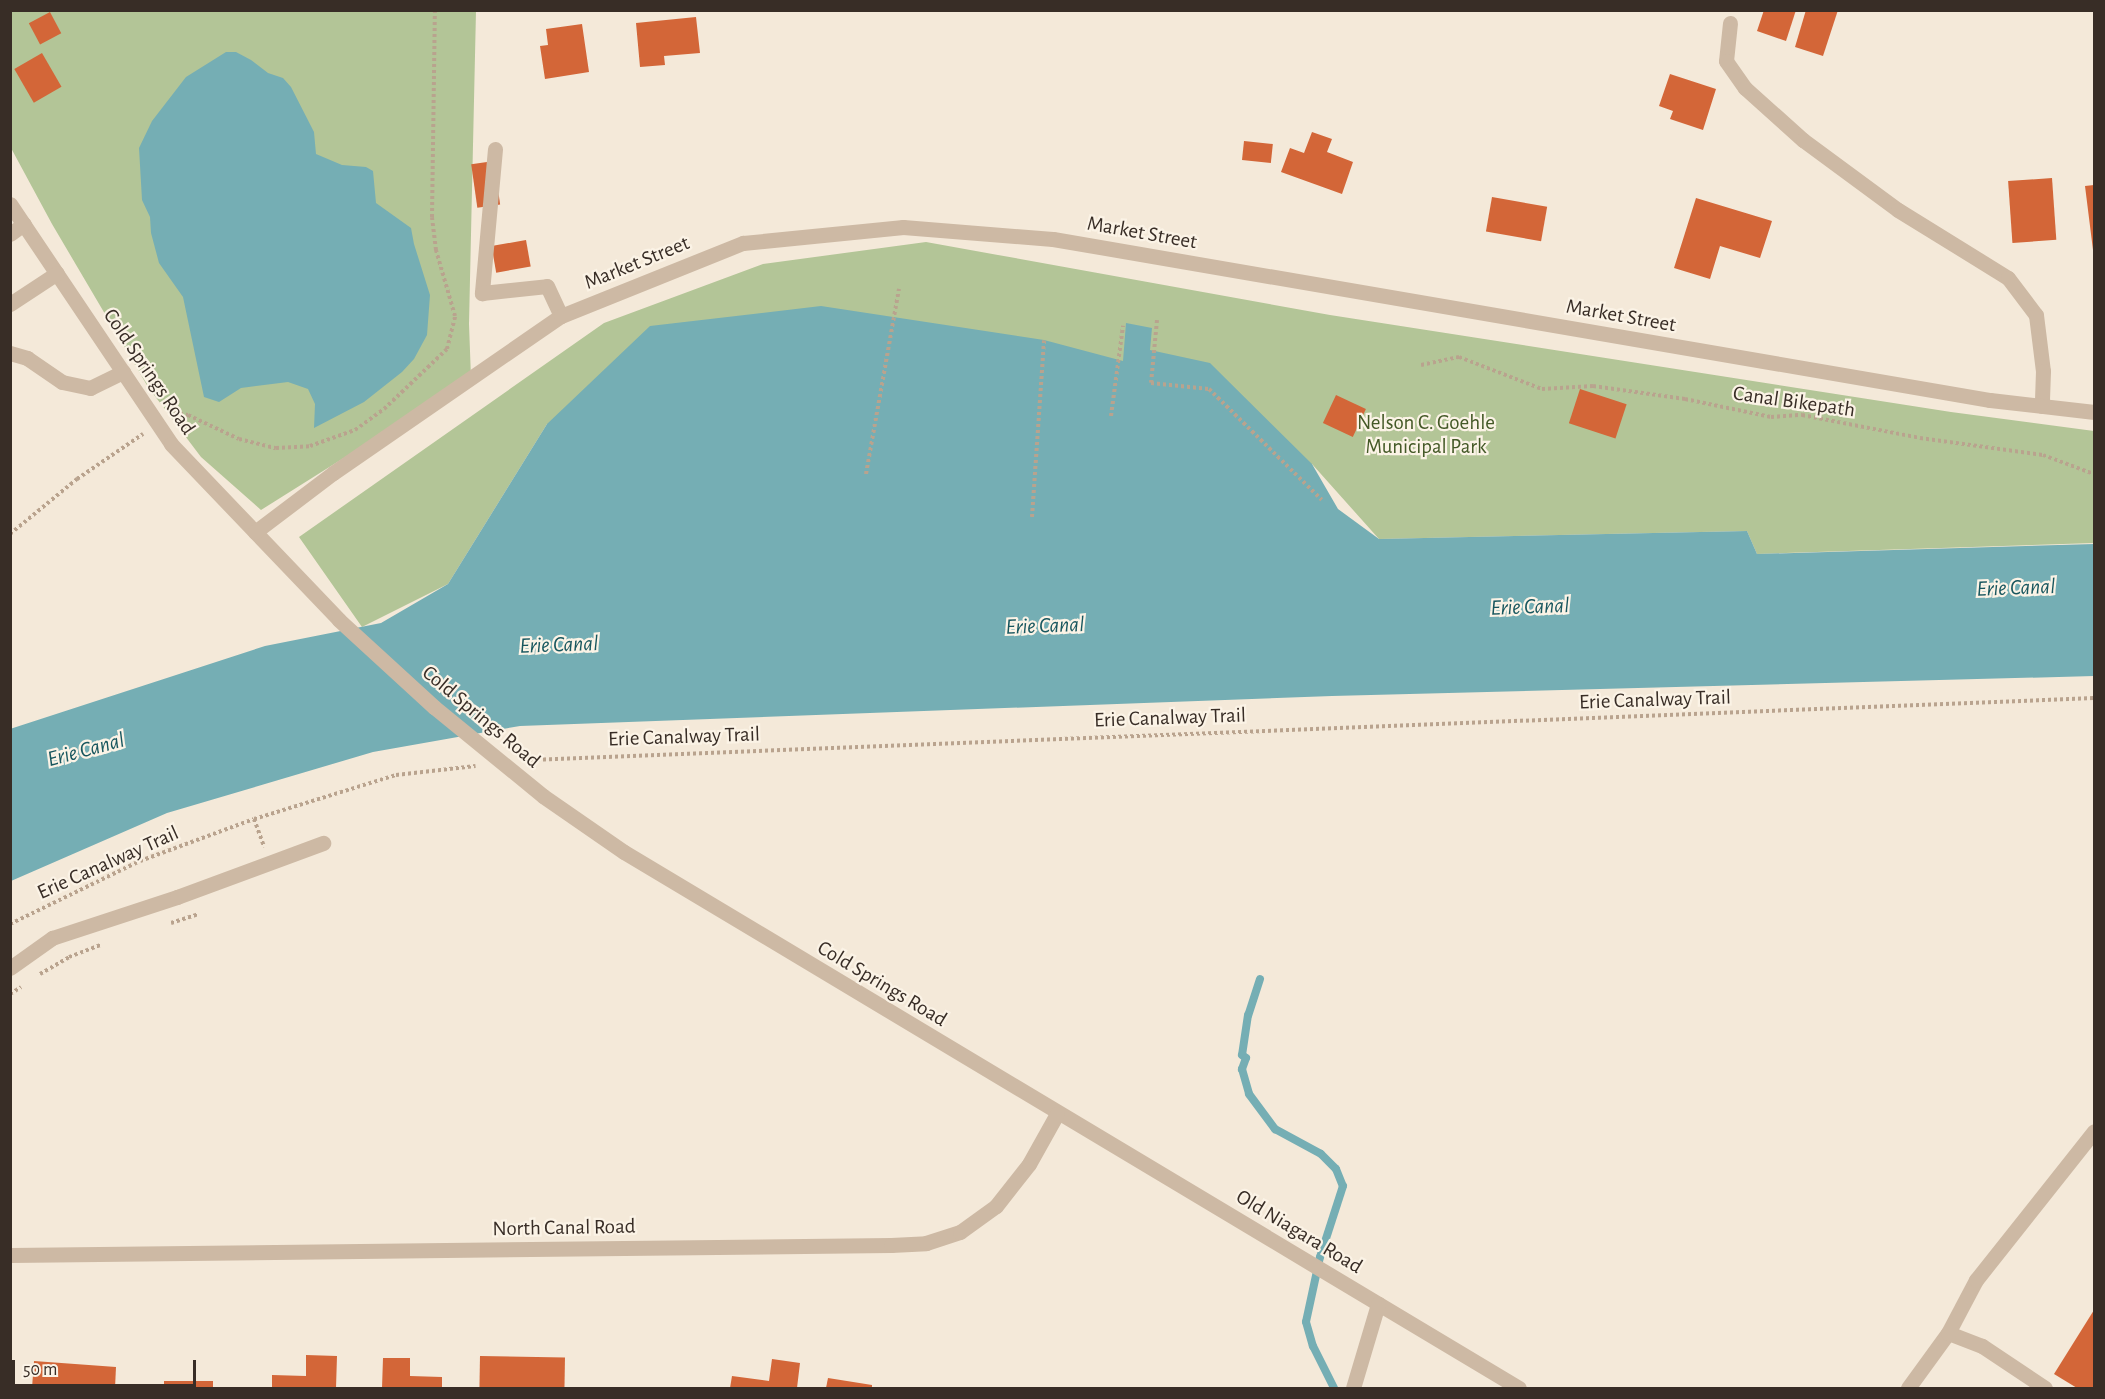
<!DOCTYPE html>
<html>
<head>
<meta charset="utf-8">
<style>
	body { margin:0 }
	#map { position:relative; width:2105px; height:1399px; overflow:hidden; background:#f4e9d9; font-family:"Alegreya Sans",sans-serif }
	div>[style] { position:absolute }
	.green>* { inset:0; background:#b3c597 }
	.water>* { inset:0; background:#75aeb4 }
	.stream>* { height:8px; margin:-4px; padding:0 4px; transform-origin:4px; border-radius:4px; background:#75aeb4 }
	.building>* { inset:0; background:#d36638; transform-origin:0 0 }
	.path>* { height:4px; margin-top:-2px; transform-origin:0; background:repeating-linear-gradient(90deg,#b9a38e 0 3px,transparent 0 6px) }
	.minor>* { height:15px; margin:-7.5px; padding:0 7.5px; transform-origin:7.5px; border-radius:7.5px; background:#cdb9a4 }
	span { translate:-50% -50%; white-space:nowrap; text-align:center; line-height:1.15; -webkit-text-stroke:4.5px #fbf3e6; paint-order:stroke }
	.street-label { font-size:21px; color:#382d26 }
	.park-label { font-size:21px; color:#445927 }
	.water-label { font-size:22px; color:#17565e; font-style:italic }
	.frame { position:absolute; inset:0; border:12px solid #382d26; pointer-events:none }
	.scale { position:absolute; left:12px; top:1360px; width:184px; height:27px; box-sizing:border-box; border:3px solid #382d26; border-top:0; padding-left:8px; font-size:18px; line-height:21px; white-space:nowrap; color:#382d26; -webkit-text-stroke:4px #fbf3e6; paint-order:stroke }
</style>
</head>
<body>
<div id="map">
	<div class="green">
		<i style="clip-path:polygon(10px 11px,476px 11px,469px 324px,471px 378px,261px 510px,201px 457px,148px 387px,52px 224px,11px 148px)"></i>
		<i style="clip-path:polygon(926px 242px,1330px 315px,1951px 412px,2094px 431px,2094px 543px,1757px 554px,1747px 531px,1379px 539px,1312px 464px,547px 424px,448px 584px,362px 627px,299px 537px,604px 323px,763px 264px)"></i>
	</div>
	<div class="water">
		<i style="clip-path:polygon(226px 52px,236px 52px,251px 60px,268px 73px,283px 78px,291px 87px,314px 132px,316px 154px,342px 165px,366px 167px,373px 171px,376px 203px,411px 228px,414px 244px,430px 295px,427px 335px,414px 359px,402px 372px,364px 402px,314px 428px,315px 404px,308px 389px,288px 382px,241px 388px,219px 402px,204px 397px,183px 297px,159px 263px,151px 233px,150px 217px,142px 200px,139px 148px,152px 121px,186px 77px)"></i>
		<i style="clip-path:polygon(821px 306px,1044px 340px,1123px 361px,1126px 323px,1152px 328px,1150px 350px,1210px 363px,1312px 464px,1338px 509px,1379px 539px,1747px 531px,1757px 554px,2094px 544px,2094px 676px,1332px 696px,520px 726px,373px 752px,167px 813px,11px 881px,10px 729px,265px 646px,381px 623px,448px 584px,547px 424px,650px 326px)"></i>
	</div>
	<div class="stream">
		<i style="left:1260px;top:979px;width:38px;rotate:108deg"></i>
		<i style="left:1248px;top:1015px;width:40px;rotate:98.5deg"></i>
		<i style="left:1242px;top:1055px;width:5px;rotate:37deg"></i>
		<i style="left:1246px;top:1058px;width:12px;rotate:110deg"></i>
		<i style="left:1242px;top:1069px;width:26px;rotate:74deg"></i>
		<i style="left:1249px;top:1094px;width:44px;rotate:53.4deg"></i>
		<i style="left:1275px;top:1129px;width:52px;rotate:28.5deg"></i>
		<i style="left:1321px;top:1154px;width:21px;rotate:45deg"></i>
		<i style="left:1336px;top:1169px;width:18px;rotate:68deg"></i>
		<i style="left:1343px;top:1186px;width:75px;rotate:107.9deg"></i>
		<i style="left:1320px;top:1257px;width:66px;rotate:102.2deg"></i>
		<i style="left:1306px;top:1322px;width:25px;rotate:74deg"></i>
		<i style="left:1313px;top:1346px;width:47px;rotate:63.4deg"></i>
	</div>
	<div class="building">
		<i style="clip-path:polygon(1764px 10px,1796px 10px,1786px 41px,1757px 31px)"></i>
		<i style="clip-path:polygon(1806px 10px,1838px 10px,1823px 56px,1795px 47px)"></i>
		<i style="left:50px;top:12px;width:24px;height:24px;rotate:62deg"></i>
		<i style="clip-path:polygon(696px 17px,700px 53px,664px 56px,665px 65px,640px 67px,636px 23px)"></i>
		<i style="clip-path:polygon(582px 24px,589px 72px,545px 79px,540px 46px,548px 45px,546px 29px)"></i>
		<i style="left:42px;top:53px;width:39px;height:32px;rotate:60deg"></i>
		<i style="clip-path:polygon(1670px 74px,1716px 89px,1703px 130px,1670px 119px,1673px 111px,1659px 106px)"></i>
		<i style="clip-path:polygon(1312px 132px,1332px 139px,1327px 152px,1353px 162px,1342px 194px,1281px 172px,1290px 148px,1304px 153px)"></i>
		<i style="left:1244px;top:141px;width:29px;height:19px;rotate:6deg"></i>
		<i style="left:494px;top:161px;width:44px;height:23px;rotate:82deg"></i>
		<i style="left:2052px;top:178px;width:62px;height:44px;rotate:86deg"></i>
		<i style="clip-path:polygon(2094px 185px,2094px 250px,2093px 250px,2085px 186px)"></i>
		<i style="left:1492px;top:197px;width:56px;height:35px;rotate:10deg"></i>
		<i style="clip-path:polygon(1696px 198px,1772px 221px,1760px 258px,1720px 246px,1710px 279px,1674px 268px)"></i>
		<i style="left:526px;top:240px;width:27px;height:35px;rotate:80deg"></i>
		<i style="left:1580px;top:389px;width:49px;height:36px;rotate:18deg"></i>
		<i style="left:1336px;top:395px;width:33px;height:31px;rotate:25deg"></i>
		<i style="clip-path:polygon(2094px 1310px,2094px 1388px,2077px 1388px,2054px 1374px)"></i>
		<i style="clip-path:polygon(306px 1355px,337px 1356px,336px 1388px,272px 1388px,272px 1375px,306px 1376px)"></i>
		<i style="left:480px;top:1356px;width:85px;height:32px;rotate:1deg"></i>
		<i style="clip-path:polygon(383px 1358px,410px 1358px,410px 1376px,442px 1377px,442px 1388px,382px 1388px)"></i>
		<i style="clip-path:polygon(772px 1359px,800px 1363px,797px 1388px,730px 1388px,732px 1376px,769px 1381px)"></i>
		<i style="clip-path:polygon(34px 1361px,116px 1367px,115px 1388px,32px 1388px)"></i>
		<i style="clip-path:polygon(828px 1378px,872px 1385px,872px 1388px,826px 1388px)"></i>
		<i style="left:164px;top:1381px;width:49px;height:7px"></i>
	</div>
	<div class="path">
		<i style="left:1157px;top:320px;width:63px;rotate:95.4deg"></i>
		<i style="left:1151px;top:383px;width:58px;rotate:5.9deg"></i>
		<i style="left:1209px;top:389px;width:158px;rotate:44.5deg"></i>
		<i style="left:1421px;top:365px;width:39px;rotate:-12deg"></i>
		<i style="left:1459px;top:357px;width:89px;rotate:21.1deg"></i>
		<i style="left:1542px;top:389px;width:51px;rotate:-3.4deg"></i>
		<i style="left:1593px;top:386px;width:93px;rotate:8deg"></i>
		<i style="left:1685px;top:399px;width:88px;rotate:11.8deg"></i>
		<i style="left:1771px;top:417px;width:31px;rotate:-4deg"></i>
		<i style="left:1802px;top:415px;width:120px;rotate:11deg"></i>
		<i style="left:1920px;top:438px;width:124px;rotate:7.9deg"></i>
		<i style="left:2043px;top:455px;width:54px;rotate:20.4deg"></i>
		<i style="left:174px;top:413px;width:14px;rotate:8deg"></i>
		<i style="left:188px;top:415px;width:56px;rotate:25.2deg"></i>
		<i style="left:239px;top:439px;width:38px;rotate:14deg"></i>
		<i style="left:276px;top:448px;width:34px;rotate:-3deg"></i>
		<i style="left:310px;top:446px;width:48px;rotate:-19.6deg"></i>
		<i style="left:355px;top:430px;width:36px;rotate:-36deg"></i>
		<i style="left:384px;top:409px;width:87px;rotate:-43.6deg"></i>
		<i style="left:447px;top:349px;width:34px;rotate:-76deg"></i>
		<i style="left:455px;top:316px;width:69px;rotate:-106.1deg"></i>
		<i style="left:436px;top:250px;width:33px;rotate:-97deg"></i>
		<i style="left:432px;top:217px;width:207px;rotate:-89.2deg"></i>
		<i style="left:1111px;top:416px;width:91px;rotate:-82.4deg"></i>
		<i style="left:866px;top:474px;width:188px;rotate:-79.9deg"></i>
		<i style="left:1032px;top:517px;width:177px;rotate:-86.1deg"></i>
		<i style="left:10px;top:534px;width:87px;rotate:-39.4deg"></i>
		<i style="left:77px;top:479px;width:80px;rotate:-34.3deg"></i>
		<i style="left:531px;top:760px;width:1564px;rotate:-2.27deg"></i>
		<i style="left:254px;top:819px;width:30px;rotate:70deg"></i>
		<i style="left:171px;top:923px;width:28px;rotate:-18deg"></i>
		<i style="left:10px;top:924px;width:144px;rotate:-25.9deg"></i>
		<i style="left:140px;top:861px;width:121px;rotate:-20.2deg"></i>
		<i style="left:254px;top:819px;width:149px;rotate:-17.2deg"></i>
		<i style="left:396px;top:775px;width:80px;rotate:-6.5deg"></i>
		<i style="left:40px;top:974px;width:34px;rotate:-30deg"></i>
		<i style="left:69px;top:957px;width:34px;rotate:-21deg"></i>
		<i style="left:10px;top:994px;width:13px;rotate:-32deg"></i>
	</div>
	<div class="minor">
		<i style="left:1730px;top:23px;width:38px;rotate:96deg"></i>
		<i style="left:1726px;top:61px;width:33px;rotate:55deg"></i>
		<i style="left:1745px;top:88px;width:78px;rotate:41.9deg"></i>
		<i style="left:1803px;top:140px;width:118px;rotate:36.4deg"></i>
		<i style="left:1898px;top:210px;width:129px;rotate:31.7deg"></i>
		<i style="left:2008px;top:278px;width:46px;rotate:52.9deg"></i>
		<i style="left:2036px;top:315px;width:56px;rotate:82.9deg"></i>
		<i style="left:2043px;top:371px;width:35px;rotate:92deg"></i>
		<i style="left:495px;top:149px;width:145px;rotate:95.2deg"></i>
		<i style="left:482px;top:293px;width:65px;rotate:-6.1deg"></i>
		<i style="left:547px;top:286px;width:33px;rotate:65deg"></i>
		<i style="left:10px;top:204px;width:289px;rotate:56.1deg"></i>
		<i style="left:171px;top:444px;width:243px;rotate:46.3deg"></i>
		<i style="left:339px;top:620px;width:129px;rotate:42.5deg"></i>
		<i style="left:434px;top:707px;width:141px;rotate:39.2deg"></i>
		<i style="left:543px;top:796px;width:98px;rotate:34.7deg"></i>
		<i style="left:624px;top:852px;width:1043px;rotate:30.92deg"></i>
		<i style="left:10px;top:234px;width:17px;rotate:-36deg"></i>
		<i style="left:10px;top:304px;width:56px;rotate:-33.4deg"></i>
		<i style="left:10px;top:353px;width:18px;rotate:16deg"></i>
		<i style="left:27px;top:358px;width:42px;rotate:34.4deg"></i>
		<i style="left:62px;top:382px;width:29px;rotate:12deg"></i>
		<i style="left:90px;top:388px;width:37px;rotate:-26deg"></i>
		<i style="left:255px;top:532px;width:98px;rotate:-37.1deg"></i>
		<i style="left:333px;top:473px;width:277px;rotate:-34.6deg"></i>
		<i style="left:561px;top:316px;width:196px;rotate:-21.9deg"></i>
		<i style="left:743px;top:243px;width:161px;rotate:-5.7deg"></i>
		<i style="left:903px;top:227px;width:150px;rotate:4.6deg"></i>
		<i style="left:1053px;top:239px;width:951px;rotate:9.75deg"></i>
		<i style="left:1990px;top:400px;width:105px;rotate:6.6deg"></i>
		<i style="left:10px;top:968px;width:52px;rotate:-35.5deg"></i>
		<i style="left:52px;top:938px;width:132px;rotate:-18.2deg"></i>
		<i style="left:177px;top:897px;width:156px;rotate:-20.3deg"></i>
		<i style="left:10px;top:1255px;width:881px;rotate:-0.65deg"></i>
		<i style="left:891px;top:1245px;width:35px;rotate:-3deg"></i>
		<i style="left:926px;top:1243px;width:36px;rotate:-18deg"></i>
		<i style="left:960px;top:1232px;width:44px;rotate:-35.8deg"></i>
		<i style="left:996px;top:1206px;width:53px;rotate:-51.8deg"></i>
		<i style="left:1029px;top:1164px;width:57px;rotate:-60.8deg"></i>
		<i style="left:1353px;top:1388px;width:88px;rotate:-73.4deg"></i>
		<i style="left:1908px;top:1388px;width:68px;rotate:-54deg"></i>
		<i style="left:2045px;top:1388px;width:76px;rotate:-146.3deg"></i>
		<i style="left:1982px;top:1346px;width:36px;rotate:-159deg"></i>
		<i style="left:1948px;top:1333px;width:60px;rotate:-62.2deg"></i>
		<i style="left:1976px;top:1280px;width:190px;rotate:-51.6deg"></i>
	</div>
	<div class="street-label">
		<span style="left:1142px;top:233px;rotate:10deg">Market Street</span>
		<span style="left:637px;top:263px;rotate:-22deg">Market Street</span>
		<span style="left:1621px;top:316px;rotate:10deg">Market Street</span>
		<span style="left:149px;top:372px;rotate:56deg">Cold Springs Road</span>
		<span style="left:1794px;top:402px;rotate:8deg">Canal Bikepath</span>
		<span style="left:1655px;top:700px;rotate:-2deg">Erie Canalway Trail</span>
		<span style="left:481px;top:717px;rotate:40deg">Cold Springs Road</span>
		<span style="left:1170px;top:718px;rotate:-2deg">Erie Canalway Trail</span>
		<span style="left:684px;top:737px;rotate:-2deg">Erie Canalway Trail</span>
		<span style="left:108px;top:863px;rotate:-24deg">Erie Canalway Trail</span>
		<span style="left:882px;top:984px;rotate:31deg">Cold Springs Road</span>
		<span style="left:564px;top:1228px;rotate:-1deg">North Canal Road</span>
		<span style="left:1299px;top:1232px;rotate:31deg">Old Niagara Road</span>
	</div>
	<div class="park-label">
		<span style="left:1426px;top:435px">Nelson C. Goehle<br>Municipal Park</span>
	</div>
	<div class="water-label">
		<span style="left:2016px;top:588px;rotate:-2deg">Erie Canal</span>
		<span style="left:1530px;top:607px;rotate:-2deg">Erie Canal</span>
		<span style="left:1045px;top:626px;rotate:-2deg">Erie Canal</span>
		<span style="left:559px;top:645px;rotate:-2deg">Erie Canal</span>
		<span style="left:86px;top:750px;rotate:-15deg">Erie Canal</span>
	</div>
	<div class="frame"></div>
	<div class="scale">50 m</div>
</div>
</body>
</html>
